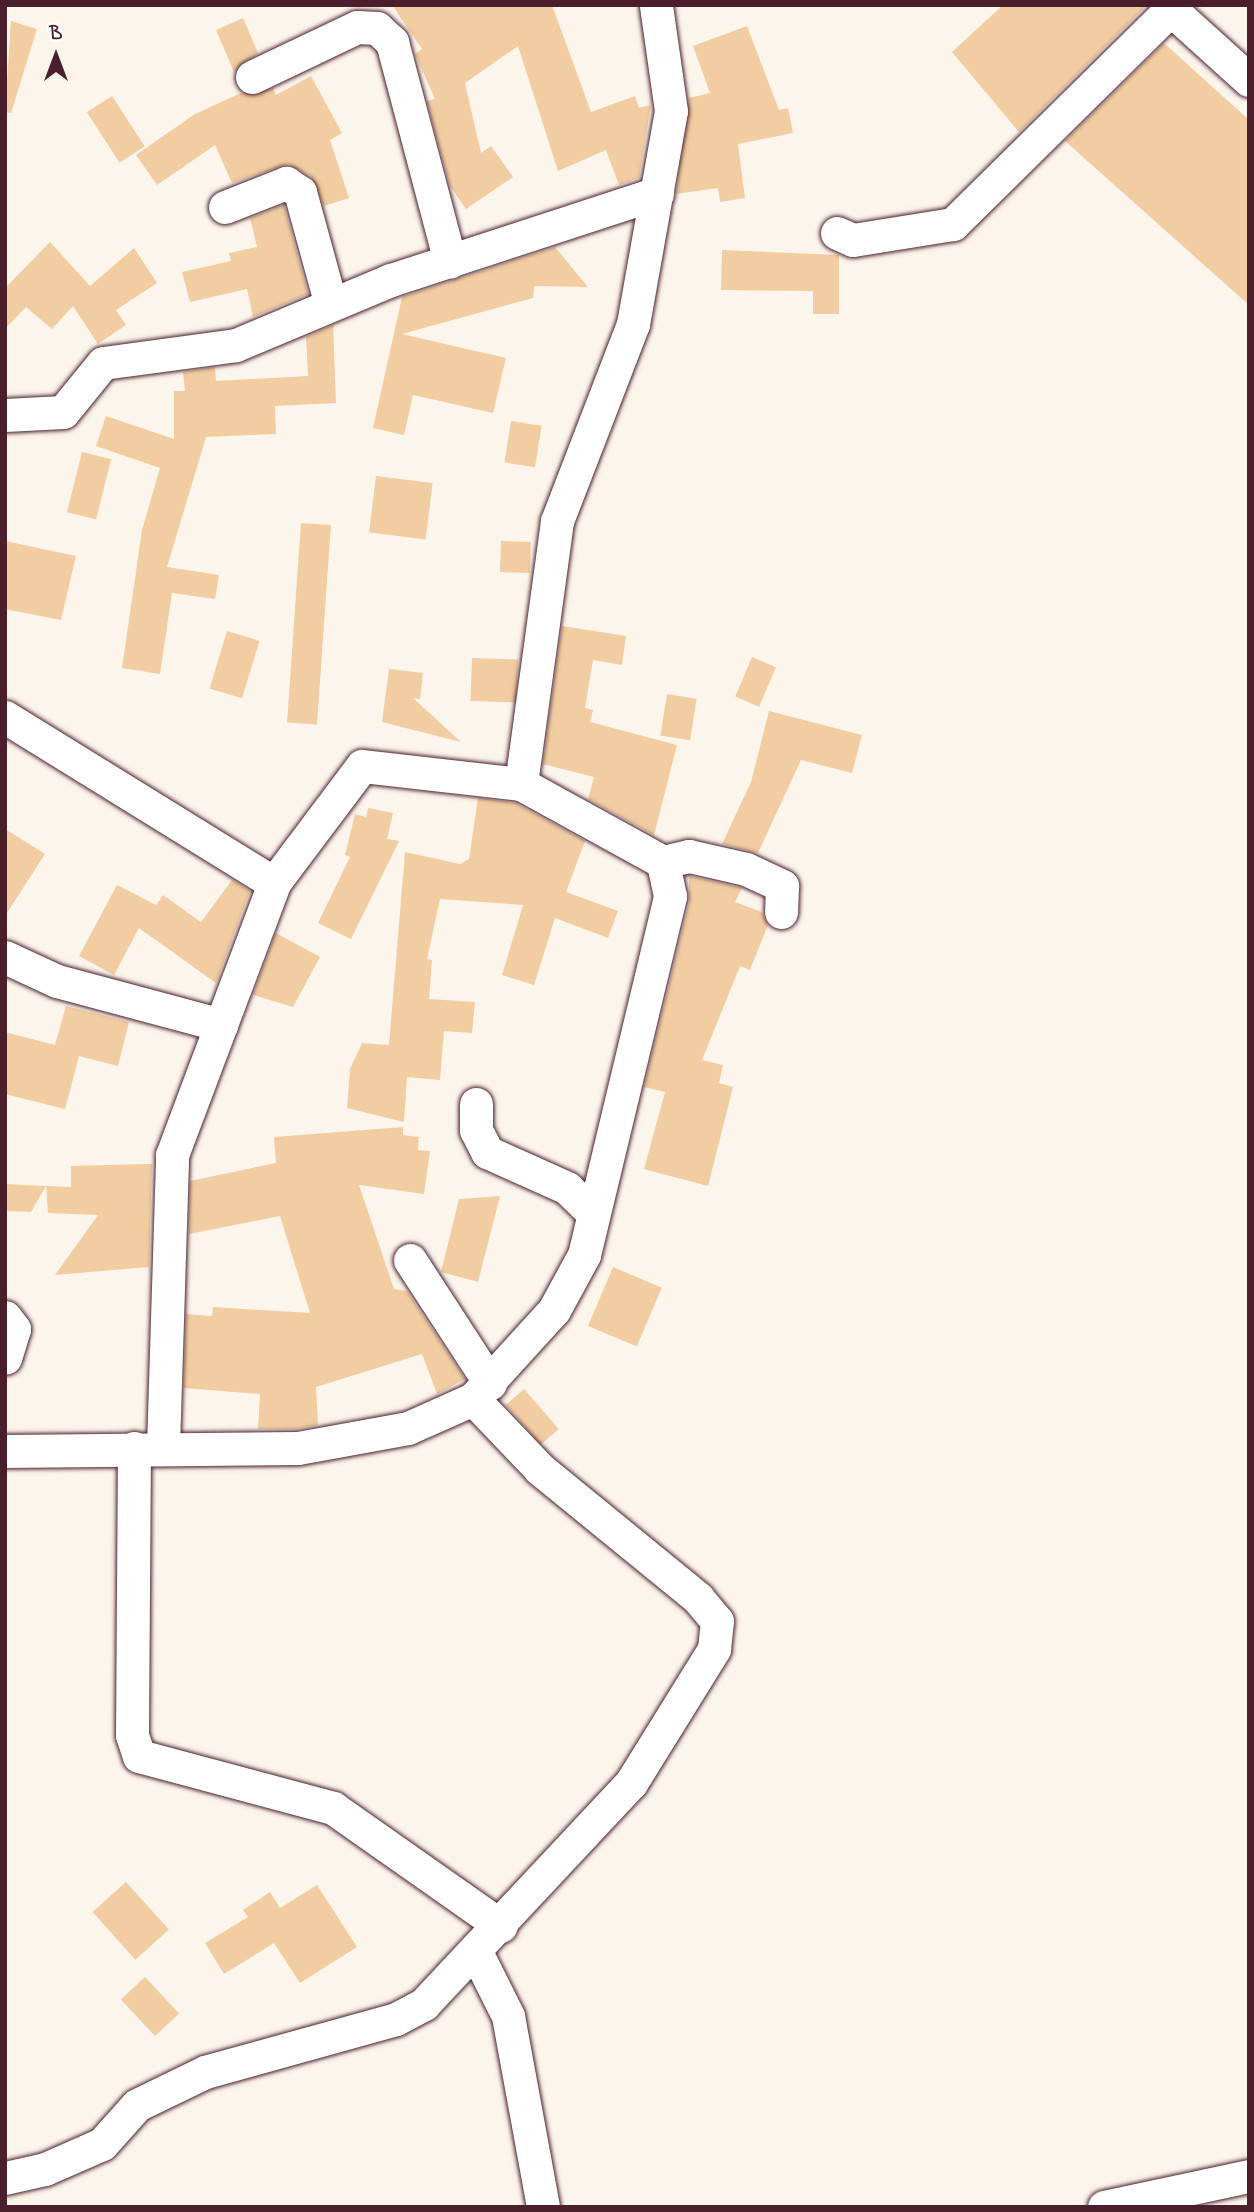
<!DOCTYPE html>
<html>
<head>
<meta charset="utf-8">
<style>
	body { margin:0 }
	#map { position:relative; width:1254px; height:2212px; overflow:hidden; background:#fcf5ec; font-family:"Indie Flower",sans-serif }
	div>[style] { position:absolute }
	.building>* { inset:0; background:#f2cda2; transform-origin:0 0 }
	.roads { filter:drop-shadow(0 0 2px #4a1f2b) drop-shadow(0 0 2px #4a1f2b) }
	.minor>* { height:33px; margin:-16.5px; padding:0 16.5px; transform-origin:16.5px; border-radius:16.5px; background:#fff }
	span { translate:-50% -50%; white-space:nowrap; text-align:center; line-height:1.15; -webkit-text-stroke:5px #fff; paint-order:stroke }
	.frame { position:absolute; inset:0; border:7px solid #4a1f2b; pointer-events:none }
	.north { position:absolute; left:21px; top:21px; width:70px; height:70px; -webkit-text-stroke:5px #fff; paint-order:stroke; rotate:0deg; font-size:19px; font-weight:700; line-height:28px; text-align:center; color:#4a1f2b }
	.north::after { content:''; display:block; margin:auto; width:24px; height:32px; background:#4a1f2b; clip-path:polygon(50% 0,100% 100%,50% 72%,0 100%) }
</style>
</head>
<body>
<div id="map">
	<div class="building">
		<i style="clip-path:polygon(392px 5px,552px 5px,591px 112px,635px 96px,639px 108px,651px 105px,639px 178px,619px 185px,606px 150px,558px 171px,518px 46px,465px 83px,481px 153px,491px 146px,513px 177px,466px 209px,450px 186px,427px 101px,435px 99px,415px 54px,422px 49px)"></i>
		<i style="clip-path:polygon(1003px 5px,1147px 5px,1019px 132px,952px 52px)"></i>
		<i style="clip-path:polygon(243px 18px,258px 53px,234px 72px,216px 30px)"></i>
		<i style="clip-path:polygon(11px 21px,37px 29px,11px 113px,5px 112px)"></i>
		<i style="clip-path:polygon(747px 26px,779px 110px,788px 108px,793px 133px,738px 144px,745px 198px,720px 202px,718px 188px,676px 194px,689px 98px,710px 93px,693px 46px)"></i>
		<i style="clip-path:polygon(1164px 43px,1249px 120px,1249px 305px,1065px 141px)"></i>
		<i style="clip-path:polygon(311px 76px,342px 133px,330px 140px,349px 198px,324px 206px,311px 176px,288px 164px,232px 183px,215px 145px,157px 185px,136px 155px,195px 114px,241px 93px,273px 88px,276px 95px)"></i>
		<i style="left:112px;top:96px;width:60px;height:30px;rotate:57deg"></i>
		<i style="clip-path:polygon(284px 205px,308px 294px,253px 317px,247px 289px,190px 302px,182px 272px,231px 261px,229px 253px,257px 247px,250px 218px)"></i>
		<i style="clip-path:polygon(50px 242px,90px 286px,134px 248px,157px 283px,116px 310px,126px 325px,98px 344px,73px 306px,52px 329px,26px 307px,5px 329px,5px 288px)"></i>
		<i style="clip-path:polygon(555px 247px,588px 287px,534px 286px,533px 298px,402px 334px,506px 358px,493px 413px,413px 395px,404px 435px,373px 428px,402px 297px)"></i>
		<i style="clip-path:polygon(722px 250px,839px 255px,839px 314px,813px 314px,813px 291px,721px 290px)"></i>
		<i style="clip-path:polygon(333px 325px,336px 403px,275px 406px,276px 434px,206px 437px,167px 567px,219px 575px,215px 599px,172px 593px,160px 674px,122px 668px,142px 530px,160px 468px,96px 446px,106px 416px,174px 439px,174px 391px,185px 391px,183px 372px,215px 367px,216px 381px,308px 376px,306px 337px)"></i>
		<i style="left:511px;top:421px;width:31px;height:42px;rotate:9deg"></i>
		<i style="left:82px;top:452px;width:30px;height:62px;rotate:14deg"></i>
		<i style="left:376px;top:476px;width:57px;height:57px;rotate:7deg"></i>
		<i style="left:301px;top:523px;width:30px;height:200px;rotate:4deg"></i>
		<i style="clip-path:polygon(5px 541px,76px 556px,61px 620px,5px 609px)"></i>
		<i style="left:501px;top:541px;width:30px;height:31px;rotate:2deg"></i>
		<i style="clip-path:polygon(562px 626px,626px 636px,622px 665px,593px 660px,585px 708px,593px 710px,590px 722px,677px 745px,654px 835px,588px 799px,594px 777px,543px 764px)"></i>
		<i style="left:227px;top:631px;width:34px;height:60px;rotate:17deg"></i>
		<i style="left:752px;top:657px;width:26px;height:43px;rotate:23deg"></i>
		<i style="left:472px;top:658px;width:46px;height:43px;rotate:2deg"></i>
		<i style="clip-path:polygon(389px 669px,423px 673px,420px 699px,413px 698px,461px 742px,382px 722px)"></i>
		<i style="left:667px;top:694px;width:30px;height:42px;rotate:9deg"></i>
		<i style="clip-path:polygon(769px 711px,862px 735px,852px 773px,801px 760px,758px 853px,722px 844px,751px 782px)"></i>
		<i style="clip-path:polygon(478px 798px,515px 803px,585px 841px,566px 892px,618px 911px,608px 938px,555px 918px,534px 985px,502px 975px,523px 905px,440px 899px,427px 959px,432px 960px,429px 999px,475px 1002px,472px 1033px,444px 1031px,440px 1080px,407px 1077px,404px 1122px,347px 1108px,350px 1069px,362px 1043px,389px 1045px,405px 852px,460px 864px,469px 859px)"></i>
		<i style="clip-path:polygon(368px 808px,393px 813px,387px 839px,399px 841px,351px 939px,318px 923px,350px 857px,345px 855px,355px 814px,366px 817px)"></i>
		<i style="clip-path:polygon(5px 829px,45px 854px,5px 916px)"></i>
		<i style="clip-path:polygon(689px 876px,742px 888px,735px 902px,762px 912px,768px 925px,750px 970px,740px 966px,702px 1060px,723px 1065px,719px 1083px,733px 1087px,708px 1186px,644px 1169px,665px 1092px,644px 1087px,689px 903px)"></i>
		<i style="clip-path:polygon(232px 880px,250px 891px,216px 983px,139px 928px,114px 975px,79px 956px,117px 885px,156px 905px,163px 895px,201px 922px)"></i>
		<i style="clip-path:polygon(276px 933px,320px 957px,293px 1007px,253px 995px)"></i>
		<i style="clip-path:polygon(66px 1006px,129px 1022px,118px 1066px,79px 1056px,65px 1109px,5px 1094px,5px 1032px,55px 1045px)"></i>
		<i style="clip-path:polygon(403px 1127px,403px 1135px,419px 1137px,418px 1150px,430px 1151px,424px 1194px,359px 1185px,394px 1289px,407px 1291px,465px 1379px,437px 1394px,422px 1354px,316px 1387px,318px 1425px,296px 1429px,258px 1429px,260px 1394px,184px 1388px,186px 1314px,212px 1316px,213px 1307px,310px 1313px,280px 1216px,189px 1234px,190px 1181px,276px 1163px,274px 1137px)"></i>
		<i style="clip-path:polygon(144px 1164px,152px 1164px,149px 1267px,55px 1275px,98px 1215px,48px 1213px,46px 1186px,71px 1187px,71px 1166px)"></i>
		<i style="clip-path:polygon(5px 1184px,46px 1186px,31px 1212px,5px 1211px)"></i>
		<i style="clip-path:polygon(500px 1196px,478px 1282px,441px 1272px,459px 1199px)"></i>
		<i style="left:613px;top:1267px;width:53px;height:64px;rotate:23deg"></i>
		<i style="left:524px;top:1389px;width:53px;height:24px;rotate:49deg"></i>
		<i style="left:126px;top:1882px;width:64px;height:45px;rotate:48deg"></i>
		<i style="clip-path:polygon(317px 1885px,357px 1947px,300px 1983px,274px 1943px,224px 1974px,205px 1943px,248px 1917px,243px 1910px,270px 1892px,280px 1908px)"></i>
		<i style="left:145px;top:1977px;width:50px;height:33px;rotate:47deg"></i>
	</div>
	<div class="roads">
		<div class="minor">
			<i style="left:1166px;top:5px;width:112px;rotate:42.1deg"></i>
			<i style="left:252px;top:77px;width:116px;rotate:-25.5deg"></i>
			<i style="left:357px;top:27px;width:20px;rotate:3deg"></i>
			<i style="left:377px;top:28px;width:21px;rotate:43deg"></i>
			<i style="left:392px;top:42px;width:227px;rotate:75.2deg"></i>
			<i style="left:225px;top:207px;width:66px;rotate:-21.5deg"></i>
			<i style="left:286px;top:183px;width:17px;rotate:33deg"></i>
			<i style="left:300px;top:192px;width:114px;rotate:74.7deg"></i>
			<i style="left:837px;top:233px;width:17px;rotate:24deg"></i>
			<i style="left:853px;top:240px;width:101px;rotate:-9.1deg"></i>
			<i style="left:953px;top:224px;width:306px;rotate:-44.6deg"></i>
			<i style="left:5px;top:415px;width:58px;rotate:-3deg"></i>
			<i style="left:63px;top:412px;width:63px;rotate:-50.8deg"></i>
			<i style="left:103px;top:363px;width:134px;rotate:-7.7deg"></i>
			<i style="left:236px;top:345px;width:168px;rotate:-22.8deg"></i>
			<i style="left:391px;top:280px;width:280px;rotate:-18.1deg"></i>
			<i style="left:5px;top:717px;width:316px;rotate:31.7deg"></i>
			<i style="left:663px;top:862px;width:27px;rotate:-13deg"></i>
			<i style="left:689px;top:856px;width:58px;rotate:12.8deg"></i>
			<i style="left:746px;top:869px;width:40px;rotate:25deg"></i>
			<i style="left:782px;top:886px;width:26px;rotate:92deg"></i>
			<i style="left:5px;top:957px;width:57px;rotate:24.8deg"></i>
			<i style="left:57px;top:981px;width:170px;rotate:15deg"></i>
			<i style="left:476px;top:1104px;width:26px;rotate:90deg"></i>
			<i style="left:476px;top:1130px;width:25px;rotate:63deg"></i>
			<i style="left:487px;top:1152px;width:88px;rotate:24.2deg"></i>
			<i style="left:567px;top:1188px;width:35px;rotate:44deg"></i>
			<i style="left:410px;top:1260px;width:147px;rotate:57deg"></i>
			<i style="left:5px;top:1317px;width:15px;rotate:53deg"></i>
			<i style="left:14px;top:1329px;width:30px;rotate:107deg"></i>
			<i style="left:163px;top:1447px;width:292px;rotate:-88.2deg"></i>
			<i style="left:172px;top:1155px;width:290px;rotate:-69.4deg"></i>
			<i style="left:274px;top:883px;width:146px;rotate:-53.1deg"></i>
			<i style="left:362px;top:766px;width:160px;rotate:6.5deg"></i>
			<i style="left:521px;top:784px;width:265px;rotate:-82.2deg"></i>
			<i style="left:557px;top:521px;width:211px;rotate:-68.9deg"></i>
			<i style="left:633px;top:324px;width:216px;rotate:-79.9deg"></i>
			<i style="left:671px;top:111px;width:107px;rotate:-98.1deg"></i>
			<i style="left:134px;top:1448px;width:287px;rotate:90.4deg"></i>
			<i style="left:132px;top:1735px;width:22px;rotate:72deg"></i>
			<i style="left:139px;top:1756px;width:201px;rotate:15deg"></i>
			<i style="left:333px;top:1808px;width:205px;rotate:35.1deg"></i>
			<i style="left:5px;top:1451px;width:293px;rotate:-0.6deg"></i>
			<i style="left:298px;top:1448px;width:112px;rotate:-10.3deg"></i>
			<i style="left:408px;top:1428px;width:71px;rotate:-24deg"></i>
			<i style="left:473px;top:1399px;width:120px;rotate:-47.7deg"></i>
			<i style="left:554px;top:1310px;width:63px;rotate:-61.4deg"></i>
			<i style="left:584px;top:1255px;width:369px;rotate:-76.5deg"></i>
			<i style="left:670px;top:896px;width:35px;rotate:-102deg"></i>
			<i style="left:663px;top:862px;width:162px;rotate:-151.2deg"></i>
			<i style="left:476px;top:1952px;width:72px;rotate:63.4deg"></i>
			<i style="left:508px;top:2016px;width:194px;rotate:79.6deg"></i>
			<i style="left:5px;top:2178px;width:41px;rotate:-12.7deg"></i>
			<i style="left:45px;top:2169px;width:62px;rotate:-23.7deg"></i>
			<i style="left:102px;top:2144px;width:52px;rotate:-48.1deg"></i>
			<i style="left:137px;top:2105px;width:76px;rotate:-25.9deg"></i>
			<i style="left:205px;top:2072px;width:198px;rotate:-15.5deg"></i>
			<i style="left:396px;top:2019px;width:32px;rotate:-28deg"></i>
			<i style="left:424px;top:2004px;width:303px;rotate:-46.9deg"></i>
			<i style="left:631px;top:1783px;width:158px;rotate:-58.2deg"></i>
			<i style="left:714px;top:1649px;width:28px;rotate:-84deg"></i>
			<i style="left:717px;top:1621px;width:30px;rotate:-130deg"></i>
			<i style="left:698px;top:1598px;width:204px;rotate:-140.8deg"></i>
			<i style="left:540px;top:1469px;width:97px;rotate:-133.7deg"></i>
			<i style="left:1104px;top:2207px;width:148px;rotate:-12.1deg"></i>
		</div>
	</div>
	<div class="frame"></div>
	<div class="north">B</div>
</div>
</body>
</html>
